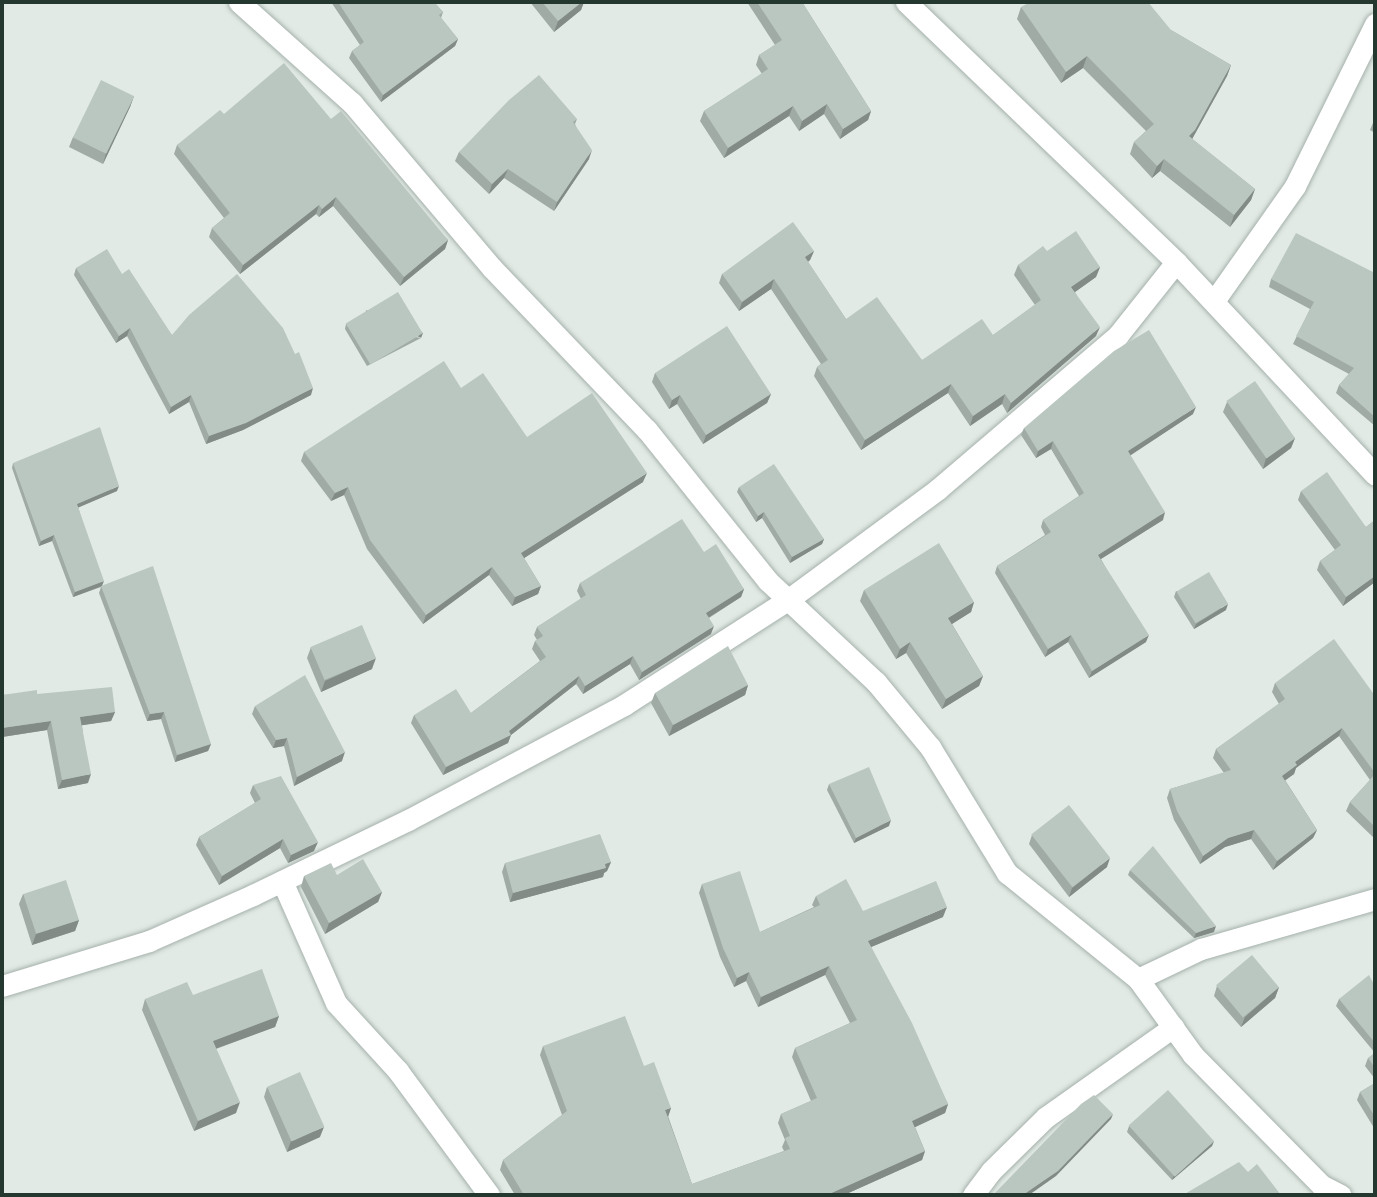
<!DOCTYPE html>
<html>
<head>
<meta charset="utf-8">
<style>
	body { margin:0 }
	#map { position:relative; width:1377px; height:1197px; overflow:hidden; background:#e2eae5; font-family:Figtree,sans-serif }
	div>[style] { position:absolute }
	.roads { filter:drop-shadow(0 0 2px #a5b1ab) drop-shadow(0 0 2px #a5b1ab) }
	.minor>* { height:21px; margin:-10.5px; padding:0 10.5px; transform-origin:10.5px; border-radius:10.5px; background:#fff }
	.wall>* { inset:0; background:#a0aba5 }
	.shaded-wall>* { inset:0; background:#828b86; transform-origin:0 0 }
	.building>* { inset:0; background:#bac7c0; transform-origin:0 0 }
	span { translate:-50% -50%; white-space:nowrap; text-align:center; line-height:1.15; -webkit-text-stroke:5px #f2f7f3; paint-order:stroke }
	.frame { position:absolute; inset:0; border:4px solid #243830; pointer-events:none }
</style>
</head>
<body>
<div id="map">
	<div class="roads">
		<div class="minor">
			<i style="left:239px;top:2px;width:152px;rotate:41.8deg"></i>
			<i style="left:352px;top:103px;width:216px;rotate:49.7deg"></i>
			<i style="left:492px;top:268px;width:224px;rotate:46.3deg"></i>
			<i style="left:647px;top:430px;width:193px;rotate:51.3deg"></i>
			<i style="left:768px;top:581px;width:148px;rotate:43.1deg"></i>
			<i style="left:876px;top:682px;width:85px;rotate:50.3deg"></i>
			<i style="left:930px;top:747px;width:148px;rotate:58.6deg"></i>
			<i style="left:1007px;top:873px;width:169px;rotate:39deg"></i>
			<i style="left:1138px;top:979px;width:94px;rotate:54.1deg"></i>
			<i style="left:1193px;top:1055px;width:182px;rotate:45.4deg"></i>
			<i style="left:1321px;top:1185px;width:22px;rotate:27deg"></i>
			<i style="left:906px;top:2px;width:375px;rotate:43.9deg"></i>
			<i style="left:1176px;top:262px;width:291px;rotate:46.9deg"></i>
			<i style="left:1214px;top:301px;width:141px;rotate:-54.8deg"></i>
			<i style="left:1295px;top:186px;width:181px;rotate:-63.7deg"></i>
			<i style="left:282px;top:881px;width:133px;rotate:66.1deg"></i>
			<i style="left:336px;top:1003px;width:92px;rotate:47.6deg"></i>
			<i style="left:398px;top:1071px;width:154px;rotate:53.7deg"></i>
			<i style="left:1138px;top:979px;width:70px;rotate:-25.5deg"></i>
			<i style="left:1201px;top:949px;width:181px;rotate:-16deg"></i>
			<i style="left:2px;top:986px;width:154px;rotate:-17deg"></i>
			<i style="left:149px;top:941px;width:114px;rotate:-23.9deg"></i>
			<i style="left:253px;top:895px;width:172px;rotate:-25.8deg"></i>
			<i style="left:408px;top:820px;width:245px;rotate:-28deg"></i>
			<i style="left:624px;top:705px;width:196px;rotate:-32.7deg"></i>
			<i style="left:789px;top:599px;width:185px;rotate:-36.4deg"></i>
			<i style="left:938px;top:489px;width:237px;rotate:-40.5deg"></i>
			<i style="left:1118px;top:335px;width:93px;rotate:-51.5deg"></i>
			<i style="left:973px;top:1195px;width:30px;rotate:-53deg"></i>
			<i style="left:991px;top:1171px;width:77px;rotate:-44.5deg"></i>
			<i style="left:1046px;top:1117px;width:156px;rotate:-35.3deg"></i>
		</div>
	</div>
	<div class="wall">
		<i style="clip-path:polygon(331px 2px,434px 2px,443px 12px,441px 18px,458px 39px,455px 46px,381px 102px,349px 58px,352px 51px,360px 45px)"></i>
		<i style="clip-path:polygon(530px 2px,584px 2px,581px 10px,554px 32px)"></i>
		<i style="clip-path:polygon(747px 2px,802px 2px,871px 111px,868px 120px,840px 139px,824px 114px,799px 131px,789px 116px,724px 158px,700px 121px,704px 111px,762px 74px,756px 65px,759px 55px,775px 45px)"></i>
		<i style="clip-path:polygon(1021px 7px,1171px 30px,1231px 65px,1227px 76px,1192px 139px,1255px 189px,1251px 200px,1230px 227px,1160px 171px,1152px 178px,1130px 154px,1134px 142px,1146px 131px,1083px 68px,1061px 83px,1017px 19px)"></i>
		<i style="clip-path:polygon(134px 96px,130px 107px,103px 164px,69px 147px,73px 137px)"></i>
		<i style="clip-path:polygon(224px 114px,331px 119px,448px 240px,445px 249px,400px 286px,333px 206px,319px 217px,316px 214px,240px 274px,209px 237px,212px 228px,224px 218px,174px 154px,177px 145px)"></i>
		<i style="clip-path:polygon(1375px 118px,1375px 133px,1370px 130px)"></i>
		<i style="clip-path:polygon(577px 119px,575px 124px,589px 159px,554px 211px,504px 178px,489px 194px,455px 161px,459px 152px)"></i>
		<i style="clip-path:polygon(814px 251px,810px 260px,808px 262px,846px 319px,922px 360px,993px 335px,1035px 305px,1014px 275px,1018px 265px,1047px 251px,1100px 267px,1096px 277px,1075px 292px,1096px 336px,1007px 413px,1002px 404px,970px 426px,948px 393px,861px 450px,814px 376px,817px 367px,821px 364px,771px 289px,739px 311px,719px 283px,722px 274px)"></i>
		<i style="clip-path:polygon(76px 268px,122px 274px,172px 335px,311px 395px,243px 430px,206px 444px,189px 402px,169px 414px,127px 336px,116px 343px,74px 275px)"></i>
		<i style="clip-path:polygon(1375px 273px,1375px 426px,1336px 393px,1339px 385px,1349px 374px,1293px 344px,1310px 309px,1269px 287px,1271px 279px)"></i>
		<i style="clip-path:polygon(346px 324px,421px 338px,367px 366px,345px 329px)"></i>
		<i style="clip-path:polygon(655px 373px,771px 394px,767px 403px,703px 444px,677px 404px,669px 409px,652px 382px)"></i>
		<i style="clip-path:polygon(461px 388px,527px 437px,643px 482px,524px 558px,541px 586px,538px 594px,512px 606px,489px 575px,423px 624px,367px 549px,344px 495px,331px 501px,301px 461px,304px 452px)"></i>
		<i style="clip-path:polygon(1227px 402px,1295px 438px,1291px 448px,1263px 469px,1223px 412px)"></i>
		<i style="clip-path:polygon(1193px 414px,1130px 455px,1163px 520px,1101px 559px,1146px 642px,1089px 678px,1068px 642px,1045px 657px,995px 573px,997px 566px,1045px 535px,1041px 527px,1043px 520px,1079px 496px,1051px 449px,1036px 458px,1021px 435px,1024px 428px)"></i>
		<i style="clip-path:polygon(13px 463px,117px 491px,78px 507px,102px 585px,211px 744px,208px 751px,175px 762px,161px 719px,147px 721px,99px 593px,101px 587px,73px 597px,52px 541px,39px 546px,12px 468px)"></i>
		<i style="clip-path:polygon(739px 487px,824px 539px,822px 544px,790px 563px,762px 518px,756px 522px,737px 492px)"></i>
		<i style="clip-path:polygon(1301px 491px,1366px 527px,1375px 520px,1375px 582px,1343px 606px,1317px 570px,1320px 561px,1335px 550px,1298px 500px)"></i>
		<i style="clip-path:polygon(704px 552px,744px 589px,741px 597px,709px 618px,711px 634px,639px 680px,630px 664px,583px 694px,576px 684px,511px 735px,508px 743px,443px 775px,411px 723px,414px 715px,471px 713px,540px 661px,532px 649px,535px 641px,537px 640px,534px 635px,537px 627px,581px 599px,577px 591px,580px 583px)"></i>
		<i style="clip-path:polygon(864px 590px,974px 602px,971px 612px,952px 624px,983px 676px,979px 686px,942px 709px,906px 653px,896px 659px,860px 601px)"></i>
		<i style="clip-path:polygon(1176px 591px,1226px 610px,1194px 629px,1174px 597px)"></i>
		<i style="clip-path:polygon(311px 647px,372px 669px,321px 692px,307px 658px)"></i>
		<i style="clip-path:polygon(1275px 683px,1373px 693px,1375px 691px,1375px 839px,1346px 811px,1350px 802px,1370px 780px,1339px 736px,1296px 768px,1294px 774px,1285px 780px,1317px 830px,1313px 838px,1273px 870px,1251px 839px,1225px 847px,1200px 864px,1174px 820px,1167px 798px,1170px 789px,1224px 773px,1213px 758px,1216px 749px,1279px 704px,1272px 692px)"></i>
		<i style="clip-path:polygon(748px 685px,745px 695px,669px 736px,651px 703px,655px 693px)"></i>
		<i style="clip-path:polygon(37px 694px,115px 712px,111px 721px,82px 725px,88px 783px,58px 789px,47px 730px,2px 737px,2px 695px)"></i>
		<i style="clip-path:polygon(255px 706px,342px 761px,294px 786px,284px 746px,273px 748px,252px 714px)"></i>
		<i style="clip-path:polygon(829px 784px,889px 826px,854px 843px,827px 790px)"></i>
		<i style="clip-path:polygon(253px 785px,314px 851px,288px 863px,280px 848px,219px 885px,196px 845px,199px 837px,255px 803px,250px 793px)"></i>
		<i style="clip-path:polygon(1032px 835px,1107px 867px,1069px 897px,1029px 844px)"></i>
		<i style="clip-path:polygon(611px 862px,607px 871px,604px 873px,603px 877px,510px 902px,502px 872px,505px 863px)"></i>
		<i style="clip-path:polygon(1130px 870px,1214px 932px,1194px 938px,1128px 875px)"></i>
		<i style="clip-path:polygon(337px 875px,382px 892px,378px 902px,325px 934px,301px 887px,304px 876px)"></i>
		<i style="clip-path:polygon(702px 884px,760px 932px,814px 907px,812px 905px,816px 896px,863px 911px,943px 917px,871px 947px,948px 1104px,945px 1113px,915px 1127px,925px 1151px,922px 1160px,844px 1195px,515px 1195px,500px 1170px,503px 1160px,562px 1115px,540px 1055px,543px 1046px,644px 1066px,671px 1108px,668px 1116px,692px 1184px,784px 1151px,782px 1147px,785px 1140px,778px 1123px,781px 1114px,811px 1101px,792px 1057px,795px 1048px,850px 1023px,825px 975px,758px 1007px,746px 981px,734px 987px,720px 957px,699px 893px)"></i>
		<i style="clip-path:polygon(23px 894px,79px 920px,75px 931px,32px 945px,19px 904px)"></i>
		<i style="clip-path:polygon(1217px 986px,1279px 987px,1275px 998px,1241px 1027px,1214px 996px)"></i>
		<i style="clip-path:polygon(1375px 986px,1375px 1079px,1365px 1066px,1368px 1058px,1375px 1053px,1336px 1006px,1339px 999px)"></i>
		<i style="clip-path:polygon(193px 995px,279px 1016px,275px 1027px,216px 1049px,236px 1113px,194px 1131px,142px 1010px,145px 999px)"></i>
		<i style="clip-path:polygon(1375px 1083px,1375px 1127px,1374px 1128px,1357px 1100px,1360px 1092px)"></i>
		<i style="clip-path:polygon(267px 1087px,320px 1137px,287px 1152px,264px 1097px)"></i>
		<i style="clip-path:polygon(1129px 1126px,1214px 1141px,1212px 1146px,1172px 1180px,1127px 1132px)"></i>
	</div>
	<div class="shaded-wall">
		<i style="clip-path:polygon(582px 2px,584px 2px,581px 10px,554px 32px,558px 21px)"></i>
		<i style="clip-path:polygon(458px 39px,455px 46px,381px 102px,383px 95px)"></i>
		<i style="clip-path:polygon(1087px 56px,1083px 68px,1061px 83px,1066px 72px)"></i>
		<i style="clip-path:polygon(1231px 65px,1227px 76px,1191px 141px,1189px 136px)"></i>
		<i style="clip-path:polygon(134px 96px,130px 107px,103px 164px,106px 153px)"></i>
		<i style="clip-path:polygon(827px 104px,824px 114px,799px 131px,802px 121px)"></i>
		<i style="clip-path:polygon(793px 106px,789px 116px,724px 158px,728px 148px)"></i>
		<i style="clip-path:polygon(871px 111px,868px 120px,840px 139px,843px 129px)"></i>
		<i style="clip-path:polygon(592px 150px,589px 159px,554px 211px,557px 202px)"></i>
		<i style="clip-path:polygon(1164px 159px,1160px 171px,1152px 178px,1157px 166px)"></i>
		<i style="clip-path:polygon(508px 169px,504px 178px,489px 194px,492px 184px)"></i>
		<i style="clip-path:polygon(1255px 189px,1251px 200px,1230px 227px,1234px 215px)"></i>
		<i style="clip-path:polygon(336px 197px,333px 206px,319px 217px,322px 209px)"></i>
		<i style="clip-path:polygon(319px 205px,316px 214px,240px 274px,243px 265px)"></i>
		<i style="clip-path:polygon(448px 240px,445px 249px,400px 286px,404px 277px)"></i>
		<i style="clip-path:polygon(814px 251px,810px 260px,802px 266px,805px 257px)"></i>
		<i style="clip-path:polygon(1100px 267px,1096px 277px,1068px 297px,1071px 287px)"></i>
		<i style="clip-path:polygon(774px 279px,771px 289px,739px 311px,742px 302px)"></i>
		<i style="clip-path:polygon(1100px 327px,1096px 336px,1007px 413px,1011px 403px)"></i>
		<i style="clip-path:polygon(130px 328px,127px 336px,116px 343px,119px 336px)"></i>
		<i style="left:423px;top:333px;width:5px;height:61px;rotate:112deg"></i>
		<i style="clip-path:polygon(951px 384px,948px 393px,861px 450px,865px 440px)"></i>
		<i style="clip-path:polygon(313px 388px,311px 395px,243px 430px,206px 444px,209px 436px)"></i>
		<i style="clip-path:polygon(771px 394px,767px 403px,703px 444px,706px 435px)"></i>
		<i style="clip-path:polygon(1005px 394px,1002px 404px,970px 426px,973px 416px)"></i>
		<i style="clip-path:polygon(191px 395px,189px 402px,169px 414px,171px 407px)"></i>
		<i style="clip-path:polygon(680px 395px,677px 404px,669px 409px,672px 400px)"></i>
		<i style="clip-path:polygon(1196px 407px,1193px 414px,1125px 459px,1128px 451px)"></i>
		<i style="clip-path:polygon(1295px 438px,1291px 448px,1263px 469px,1266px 458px)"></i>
		<i style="clip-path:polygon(1053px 441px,1051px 449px,1036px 458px,1038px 451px)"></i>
		<i style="clip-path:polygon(647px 473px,643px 482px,518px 562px,521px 553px)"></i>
		<i style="clip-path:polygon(119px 486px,117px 491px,75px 509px,77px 504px)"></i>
		<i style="clip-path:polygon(348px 487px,344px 495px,331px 501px,335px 493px)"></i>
		<i style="clip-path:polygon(764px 512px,762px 518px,756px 522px,758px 516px)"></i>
		<i style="clip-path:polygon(1165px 512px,1163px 520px,1096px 562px,1098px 555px)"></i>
		<i style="clip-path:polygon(54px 535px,52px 541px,39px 546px,41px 541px)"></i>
		<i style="clip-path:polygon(824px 539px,822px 544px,790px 563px,792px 557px)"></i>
		<i style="clip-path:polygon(492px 567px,489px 575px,423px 624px,426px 615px)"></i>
		<i style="clip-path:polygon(1375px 576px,1375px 582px,1343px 606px,1346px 597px)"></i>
		<i style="clip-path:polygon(104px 581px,102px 586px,73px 597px,75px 592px)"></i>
		<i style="clip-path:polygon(541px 586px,538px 594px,512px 606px,515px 597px)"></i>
		<i style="clip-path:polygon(744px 589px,741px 597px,703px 621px,706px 613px)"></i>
		<i style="clip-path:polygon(974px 602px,971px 612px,944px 629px,948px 618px)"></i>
		<i style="clip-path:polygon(1228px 604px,1226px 610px,1194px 629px,1196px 624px)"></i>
		<i style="clip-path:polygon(714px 626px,711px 634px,639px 680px,642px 672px)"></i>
		<i style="clip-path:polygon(1071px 635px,1068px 642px,1045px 657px,1048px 649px)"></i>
		<i style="clip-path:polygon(1149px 635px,1146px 642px,1089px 678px,1092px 671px)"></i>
		<i style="clip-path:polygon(910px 642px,906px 653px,896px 659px,900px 649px)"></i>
		<i style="clip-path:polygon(633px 656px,630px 664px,583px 694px,585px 686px)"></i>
		<i style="clip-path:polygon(376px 658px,372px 669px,321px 692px,325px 681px)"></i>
		<i style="clip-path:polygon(579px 676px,576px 684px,511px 735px,508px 743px,443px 775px,446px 767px,509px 731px)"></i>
		<i style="clip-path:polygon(983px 676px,979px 686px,942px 709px,946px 699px)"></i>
		<i style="clip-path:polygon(748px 685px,745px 695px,669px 736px,673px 725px)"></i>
		<i style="clip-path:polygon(115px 712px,111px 721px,77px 726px,80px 717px)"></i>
		<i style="clip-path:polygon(164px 712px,161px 719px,147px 721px,150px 714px)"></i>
		<i style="clip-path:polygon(51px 721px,47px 730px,2px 737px,2px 728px)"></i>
		<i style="clip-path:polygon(1342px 728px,1339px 736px,1296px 768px,1294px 774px,1279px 785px,1282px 776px,1295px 762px)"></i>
		<i style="clip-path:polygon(287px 738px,284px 746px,273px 748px,276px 740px)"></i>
		<i style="clip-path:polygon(211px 744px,208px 751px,175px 762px,177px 755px)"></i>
		<i style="clip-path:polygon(345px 752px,342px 761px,294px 786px,297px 777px)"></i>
		<i style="clip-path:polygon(91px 774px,88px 783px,58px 789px,62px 780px)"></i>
		<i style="clip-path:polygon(891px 820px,889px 826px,854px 843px,856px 838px)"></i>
		<i style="clip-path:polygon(1254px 830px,1251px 839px,1225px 847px,1200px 864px,1203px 856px,1228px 838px)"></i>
		<i style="clip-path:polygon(1317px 830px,1313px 838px,1273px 870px,1277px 861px)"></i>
		<i style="clip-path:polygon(283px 839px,280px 848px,219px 885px,222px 876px)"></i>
		<i style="clip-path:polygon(318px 842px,314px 851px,288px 863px,291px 855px)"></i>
		<i style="clip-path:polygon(1110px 858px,1107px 867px,1069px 897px,1072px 888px)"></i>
		<i style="clip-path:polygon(611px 862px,607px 871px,604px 873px,603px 877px,510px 902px,513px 893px)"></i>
		<i style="clip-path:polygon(382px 892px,378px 902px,325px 934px,329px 923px)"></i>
		<i style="clip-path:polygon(947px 907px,943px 917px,864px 950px,868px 941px)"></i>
		<i style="clip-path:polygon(79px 920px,75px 931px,32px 945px,36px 934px)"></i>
		<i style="clip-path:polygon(1216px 926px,1214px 932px,1194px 938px,1196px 933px)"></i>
		<i style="clip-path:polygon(829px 966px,825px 975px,758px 1007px,761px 997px)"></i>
		<i style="clip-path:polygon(749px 972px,746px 981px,734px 987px,737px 978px)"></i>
		<i style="clip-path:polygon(1279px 987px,1275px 998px,1241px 1027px,1245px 1017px)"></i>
		<i style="clip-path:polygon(279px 1016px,275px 1027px,209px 1051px,213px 1041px)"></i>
		<i style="clip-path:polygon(240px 1102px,236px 1113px,194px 1131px,198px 1121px)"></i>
		<i style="clip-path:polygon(948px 1104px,945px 1113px,909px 1130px,912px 1121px)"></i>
		<i style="clip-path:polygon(671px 1108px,668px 1117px,665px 1110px)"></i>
		<i style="clip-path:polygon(1113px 1114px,1111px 1119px,1056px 1176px,1029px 1195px,1023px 1195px)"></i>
		<i style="clip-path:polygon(324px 1127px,320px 1137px,287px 1152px,291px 1141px)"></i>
		<i style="clip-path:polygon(1214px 1141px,1212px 1146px,1172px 1180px,1174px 1175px)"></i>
		<i style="clip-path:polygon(925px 1151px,922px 1160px,844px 1195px,827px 1195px)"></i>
	</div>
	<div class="building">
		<i style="clip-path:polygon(338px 2px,434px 2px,443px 12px,439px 15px,458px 39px,383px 95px,352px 51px,364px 42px)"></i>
		<i style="clip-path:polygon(542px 2px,582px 2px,558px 21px)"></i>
		<i style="clip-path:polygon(757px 2px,802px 2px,871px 111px,843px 129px,827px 104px,802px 121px,793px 106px,728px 148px,704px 111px,768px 69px,759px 55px,782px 40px)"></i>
		<i style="clip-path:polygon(1030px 2px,1148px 2px,1171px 30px,1231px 65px,1195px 130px,1189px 136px,1255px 189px,1234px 215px,1164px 159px,1157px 166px,1134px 142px,1154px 124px,1087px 56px,1066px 72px,1021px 7px)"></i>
		<i style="clip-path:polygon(284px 63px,331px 119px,341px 111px,448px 240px,404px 277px,336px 197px,322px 209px,319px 205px,243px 265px,212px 228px,230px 213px,177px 145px,220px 110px,224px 114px)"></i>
		<i style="clip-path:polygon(539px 75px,577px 119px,573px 122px,592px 150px,557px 202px,508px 169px,492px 184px,459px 152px,509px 100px)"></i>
		<i style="left:101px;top:80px;width:37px;height:64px;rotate:26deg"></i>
		<i style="clip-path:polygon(793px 222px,814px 251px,805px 257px,846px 319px,877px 297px,922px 360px,982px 319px,993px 335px,1041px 300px,1018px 265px,1043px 246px,1047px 251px,1076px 231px,1100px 267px,1071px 287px,1100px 327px,1011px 403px,1005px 394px,973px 416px,951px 384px,865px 440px,817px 367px,828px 360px,774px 279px,742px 302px,722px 274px)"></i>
		<i style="clip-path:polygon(1296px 233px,1375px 273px,1375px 417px,1339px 385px,1354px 368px,1296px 336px,1314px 302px,1271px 279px)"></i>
		<i style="clip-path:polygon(107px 249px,122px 274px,129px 269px,172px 335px,189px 315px,237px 274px,283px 328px,295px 354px,299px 352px,313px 388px,246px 423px,209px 436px,191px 395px,171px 407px,130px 328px,119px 336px,76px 268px)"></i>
		<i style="left:398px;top:292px;width:48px;height:61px;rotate:59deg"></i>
		<i style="clip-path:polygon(727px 326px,771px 394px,706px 435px,680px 395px,672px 400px,655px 373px)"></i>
		<i style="clip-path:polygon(1149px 330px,1196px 407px,1128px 451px,1165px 512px,1098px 555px,1149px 635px,1092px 671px,1071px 635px,1048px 649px,997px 566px,1051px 532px,1043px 520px,1084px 493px,1053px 441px,1038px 451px,1024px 428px,1114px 351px)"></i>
		<i style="clip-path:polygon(444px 361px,461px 388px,483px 373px,527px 437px,592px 393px,647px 473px,521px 553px,541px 586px,515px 597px,492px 567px,426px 615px,370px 540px,348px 487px,335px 493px,304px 452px)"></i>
		<i style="left:1255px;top:381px;width:70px;height:35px;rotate:55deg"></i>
		<i style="clip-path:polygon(100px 427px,119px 486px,77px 504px,104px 581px,75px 592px,54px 535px,41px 541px,13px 463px)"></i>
		<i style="clip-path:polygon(774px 464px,824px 539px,792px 557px,764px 512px,758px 516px,739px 487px)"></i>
		<i style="clip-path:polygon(1327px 472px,1366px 527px,1375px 520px,1375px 576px,1346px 597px,1320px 561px,1341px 545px,1301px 491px)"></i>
		<i style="clip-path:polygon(682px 519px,704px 552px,716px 544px,744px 589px,706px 613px,714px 626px,642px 672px,633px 656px,585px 686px,579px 676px,509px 731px,511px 735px,446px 767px,414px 715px,456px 689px,471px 713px,546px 657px,535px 641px,543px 636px,537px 627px,586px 595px,580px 583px)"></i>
		<i style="clip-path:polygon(939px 543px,974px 602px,948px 618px,983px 676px,946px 699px,910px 642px,900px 649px,864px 590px)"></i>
		<i style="clip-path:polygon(153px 566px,211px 744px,177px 755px,164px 712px,150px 714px,101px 586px)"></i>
		<i style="left:1209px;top:572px;width:37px;height:38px;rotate:59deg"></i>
		<i style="left:362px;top:625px;width:36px;height:56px;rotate:67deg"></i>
		<i style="clip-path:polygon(1334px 639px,1373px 693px,1375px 691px,1375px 773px,1342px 728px,1295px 762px,1297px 765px,1282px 776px,1317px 830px,1277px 861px,1254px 830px,1228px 838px,1203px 856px,1177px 811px,1170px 789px,1231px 770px,1216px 749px,1285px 699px,1275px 683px)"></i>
		<i style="clip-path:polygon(728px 646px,748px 685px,673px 725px,655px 693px)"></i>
		<i style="clip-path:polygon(305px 675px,345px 752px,297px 777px,287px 738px,276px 740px,255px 706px)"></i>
		<i style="clip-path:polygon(112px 687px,115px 712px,80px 717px,91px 774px,62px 780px,51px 721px,2px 728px,2px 695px,37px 690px,37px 694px)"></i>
		<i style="clip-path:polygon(869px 767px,891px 820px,856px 838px,829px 784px)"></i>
		<i style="clip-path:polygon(1375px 774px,1375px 827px,1350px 802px)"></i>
		<i style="clip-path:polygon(281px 776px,318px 842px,291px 855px,283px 839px,222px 876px,199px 837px,261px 799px,253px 785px)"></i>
		<i style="left:1069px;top:805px;width:67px;height:48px;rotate:52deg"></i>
		<i style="clip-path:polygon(600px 834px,611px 862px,605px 864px,606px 868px,513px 893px,505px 863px)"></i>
		<i style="clip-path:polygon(1153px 846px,1216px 926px,1196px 933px,1130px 870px)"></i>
		<i style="clip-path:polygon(363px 859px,382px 892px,329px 923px,304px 876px,331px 863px,337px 875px)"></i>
		<i style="clip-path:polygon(740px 871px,760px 932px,820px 905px,816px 896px,846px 879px,863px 911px,936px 881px,947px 907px,868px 941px,912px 1023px,948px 1104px,912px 1121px,925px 1151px,827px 1195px,524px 1195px,503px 1160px,567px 1111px,543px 1046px,625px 1016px,644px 1066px,654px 1062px,671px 1108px,665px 1110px,692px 1184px,790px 1149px,785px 1138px,790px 1136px,781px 1114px,817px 1098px,795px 1048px,857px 1020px,829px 966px,761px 997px,749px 972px,737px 978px,723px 948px,702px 884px)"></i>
		<i style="left:66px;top:880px;width:42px;height:45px;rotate:72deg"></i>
		<i style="left:1252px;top:955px;width:42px;height:47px;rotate:50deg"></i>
		<i style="clip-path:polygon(262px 969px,279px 1016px,213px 1041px,240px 1102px,198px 1121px,145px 999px,187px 982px,193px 995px)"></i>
		<i style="clip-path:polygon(1369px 975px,1375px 986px,1375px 1043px,1339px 999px)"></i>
		<i style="clip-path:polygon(1375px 1053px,1375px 1068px,1368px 1058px)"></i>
		<i style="left:300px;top:1072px;width:60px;height:36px;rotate:66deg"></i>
		<i style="clip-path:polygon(1375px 1083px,1375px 1117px,1360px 1092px)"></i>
		<i style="left:1168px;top:1090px;width:69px;height:53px;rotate:48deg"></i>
		<i style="clip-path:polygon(1094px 1095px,1113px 1114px,1058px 1171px,1023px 1195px,993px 1195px,1081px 1104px)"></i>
		<i style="clip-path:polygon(1239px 1162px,1248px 1172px,1257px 1164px,1281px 1195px,1183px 1195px)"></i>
	</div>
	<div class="frame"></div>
</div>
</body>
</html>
